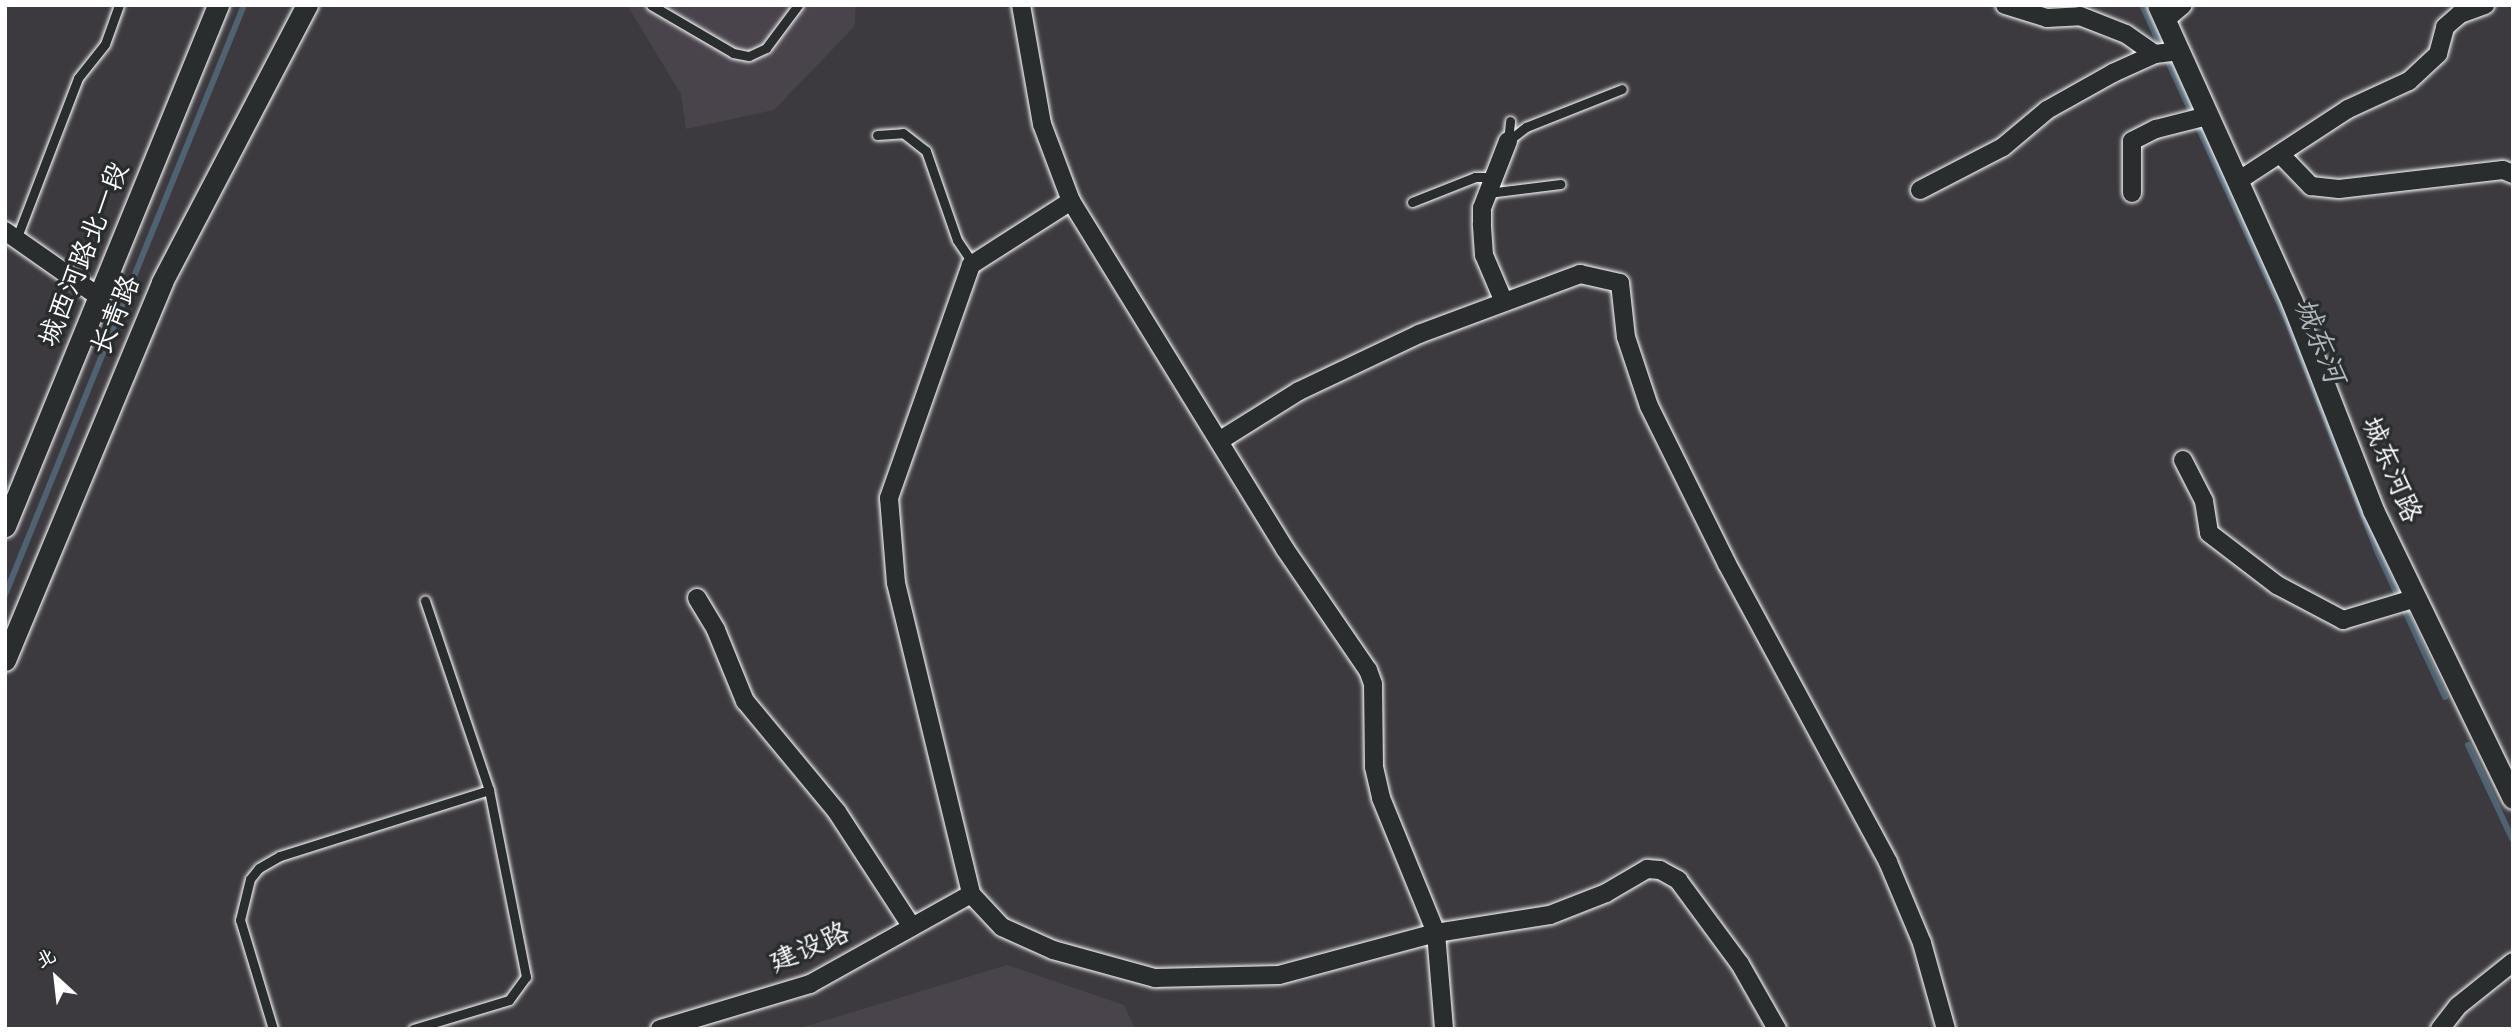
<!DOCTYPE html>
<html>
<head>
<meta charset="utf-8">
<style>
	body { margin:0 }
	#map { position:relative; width:2518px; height:1034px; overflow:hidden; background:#3c3a3f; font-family:Mynerve,"LXGW WenKai TC",sans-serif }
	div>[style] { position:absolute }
	.built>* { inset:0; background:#49434b }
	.stream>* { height:6px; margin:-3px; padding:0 3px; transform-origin:3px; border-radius:3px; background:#4e6271 }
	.roads { filter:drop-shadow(0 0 2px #fff) drop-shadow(0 0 2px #fff) }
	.service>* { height:9px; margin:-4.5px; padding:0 4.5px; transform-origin:4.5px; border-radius:4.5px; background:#2a2d2e }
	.minor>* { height:18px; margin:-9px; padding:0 9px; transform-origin:9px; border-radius:9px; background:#2a2d2e }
	.tertiary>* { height:21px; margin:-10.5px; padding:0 10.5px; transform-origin:10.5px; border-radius:10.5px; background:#2a2d2e }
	span { translate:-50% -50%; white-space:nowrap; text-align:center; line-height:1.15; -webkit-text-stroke:7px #2a2d2e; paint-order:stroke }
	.street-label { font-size:28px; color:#fff }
	.water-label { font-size:30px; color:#afb8bf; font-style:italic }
	.frame { position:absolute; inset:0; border:7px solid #fff; pointer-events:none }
	.north { position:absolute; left:21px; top:943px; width:70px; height:70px; -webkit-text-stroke:5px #2a2d2e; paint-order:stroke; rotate:333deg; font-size:19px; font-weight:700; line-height:28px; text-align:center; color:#fff }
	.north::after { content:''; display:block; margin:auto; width:24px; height:32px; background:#fff; clip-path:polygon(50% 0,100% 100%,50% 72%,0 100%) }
</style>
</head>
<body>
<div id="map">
	<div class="built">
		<i style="clip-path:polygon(627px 5px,856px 5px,854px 27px,774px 110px,686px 129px,681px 94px)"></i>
		<i style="clip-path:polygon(1007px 965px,1124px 1005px,1135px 1029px,797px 1029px)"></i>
	</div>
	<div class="stream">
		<i style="left:2142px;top:5px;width:352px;rotate:65.3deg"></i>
		<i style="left:2289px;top:325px;width:243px;rotate:68.7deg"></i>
		<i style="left:2377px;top:551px;width:161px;rotate:65deg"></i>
		<i style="left:5px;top:595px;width:637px;rotate:-67.95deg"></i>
		<i style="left:2468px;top:745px;width:105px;rotate:64.7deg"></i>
	</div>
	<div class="roads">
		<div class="service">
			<i style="left:651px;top:5px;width:95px;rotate:30.3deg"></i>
			<i style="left:733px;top:53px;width:16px;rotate:11deg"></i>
			<i style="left:749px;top:56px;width:19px;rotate:-25deg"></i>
			<i style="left:766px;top:48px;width:54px;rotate:-53.3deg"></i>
			<i style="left:877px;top:135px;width:26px;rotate:-4deg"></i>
			<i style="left:903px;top:133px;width:29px;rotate:38deg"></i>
			<i style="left:926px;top:151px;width:94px;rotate:70.8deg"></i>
			<i style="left:957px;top:240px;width:29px;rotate:56deg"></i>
			<i style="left:1508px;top:141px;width:23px;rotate:-38deg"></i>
			<i style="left:1526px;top:127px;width:103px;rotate:-21.6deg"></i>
			<i style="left:1508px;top:141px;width:20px;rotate:-84deg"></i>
			<i style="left:1488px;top:193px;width:73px;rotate:-7.1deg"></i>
			<i style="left:1412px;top:202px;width:68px;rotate:-21.6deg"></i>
			<i style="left:1475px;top:177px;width:19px"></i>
			<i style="left:17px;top:237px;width:170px;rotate:-69deg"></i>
			<i style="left:78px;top:78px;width:43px;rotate:-51.5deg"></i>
			<i style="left:105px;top:44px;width:41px;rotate:-70.3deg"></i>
			<i style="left:273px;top:1029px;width:114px;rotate:-106.8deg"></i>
			<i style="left:240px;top:920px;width:42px;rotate:-76.3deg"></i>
			<i style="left:250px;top:879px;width:14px;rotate:-51deg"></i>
			<i style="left:259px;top:868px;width:24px;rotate:-30deg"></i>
			<i style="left:280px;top:856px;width:219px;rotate:-17.5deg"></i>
			<i style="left:413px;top:1029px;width:100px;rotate:-16.8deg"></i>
			<i style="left:509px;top:1000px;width:29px;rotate:-54deg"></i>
			<i style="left:526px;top:977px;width:191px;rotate:-101.2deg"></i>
			<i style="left:489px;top:790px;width:200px;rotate:-108.7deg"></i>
		</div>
		<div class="minor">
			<i style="left:1021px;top:5px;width:121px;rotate:80deg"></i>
			<i style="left:1042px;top:124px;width:82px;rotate:69.4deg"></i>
			<i style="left:1071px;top:201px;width:409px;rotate:58.4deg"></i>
			<i style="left:1285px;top:549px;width:147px;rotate:55.6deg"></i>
			<i style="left:1368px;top:670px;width:15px;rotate:70deg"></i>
			<i style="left:1373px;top:684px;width:83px;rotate:89.3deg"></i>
			<i style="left:1374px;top:767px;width:32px;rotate:77deg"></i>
			<i style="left:1381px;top:798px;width:146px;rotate:67.8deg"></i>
			<i style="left:1436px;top:933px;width:96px;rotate:85.2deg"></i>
			<i style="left:2005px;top:5px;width:44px;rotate:17.2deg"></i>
			<i style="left:2047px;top:18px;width:33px;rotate:-3deg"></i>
			<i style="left:2080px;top:16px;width:49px;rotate:21.4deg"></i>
			<i style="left:2126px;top:34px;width:35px;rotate:35deg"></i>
			<i style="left:2165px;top:20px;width:23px;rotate:-40deg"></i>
			<i style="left:2282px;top:156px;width:42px;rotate:46deg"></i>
			<i style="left:2311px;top:186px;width:28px;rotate:6deg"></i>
			<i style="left:2339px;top:189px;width:165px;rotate:-6.6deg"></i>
			<i style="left:2503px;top:170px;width:11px;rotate:22deg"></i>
			<i style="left:2238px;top:181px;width:131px;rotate:-33.2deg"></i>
			<i style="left:2348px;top:109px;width:67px;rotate:-24.7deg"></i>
			<i style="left:2409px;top:81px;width:40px;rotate:-43deg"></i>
			<i style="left:2438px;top:54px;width:28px;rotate:-75deg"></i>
			<i style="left:2445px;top:27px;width:20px;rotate:-41deg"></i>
			<i style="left:2460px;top:14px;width:27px;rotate:-20deg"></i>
			<i style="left:1920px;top:190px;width:93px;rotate:-27.4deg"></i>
			<i style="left:2003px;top:147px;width:57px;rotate:-40.1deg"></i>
			<i style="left:2047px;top:110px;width:76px;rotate:-29.3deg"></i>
			<i style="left:2113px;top:73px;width:46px;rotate:-24.3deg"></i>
			<i style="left:2155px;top:54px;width:23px;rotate:-7deg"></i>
			<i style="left:2132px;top:193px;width:52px;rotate:-90deg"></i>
			<i style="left:2132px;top:141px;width:27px;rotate:-27deg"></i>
			<i style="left:2156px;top:129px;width:53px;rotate:-14.3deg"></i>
			<i style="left:1071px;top:201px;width:119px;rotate:147.4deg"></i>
			<i style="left:971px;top:265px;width:247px;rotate:109.4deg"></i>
			<i style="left:889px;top:498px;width:85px;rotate:85.3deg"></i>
			<i style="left:896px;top:583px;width:320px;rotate:76.4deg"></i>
			<i style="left:971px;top:894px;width:45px;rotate:46.8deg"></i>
			<i style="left:1002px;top:927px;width:56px;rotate:24.3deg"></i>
			<i style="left:1053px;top:950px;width:106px;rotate:15.4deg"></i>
			<i style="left:1155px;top:978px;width:124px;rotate:-1.4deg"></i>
			<i style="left:1279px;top:975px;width:163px;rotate:-15deg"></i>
			<i style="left:1436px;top:933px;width:115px;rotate:-9deg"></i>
			<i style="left:1550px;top:915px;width:60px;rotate:-21.4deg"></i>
			<i style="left:1606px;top:893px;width:48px;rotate:-30.3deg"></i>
			<i style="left:1647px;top:869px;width:13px;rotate:4deg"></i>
			<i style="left:1660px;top:870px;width:21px;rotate:29deg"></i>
			<i style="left:1678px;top:880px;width:104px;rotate:53.6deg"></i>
			<i style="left:1740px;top:964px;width:75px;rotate:60.4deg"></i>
			<i style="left:5px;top:231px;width:113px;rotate:35deg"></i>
			<i style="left:1504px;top:302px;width:51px;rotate:-113.1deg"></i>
			<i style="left:1484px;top:255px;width:32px;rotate:-94deg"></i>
			<i style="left:1482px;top:223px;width:15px;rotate:-90deg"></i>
			<i style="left:1482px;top:208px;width:72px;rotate:-68.8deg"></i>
			<i style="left:1219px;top:441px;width:94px;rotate:-32deg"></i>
			<i style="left:1299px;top:391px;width:133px;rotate:-25.4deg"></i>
			<i style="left:1419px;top:334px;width:172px;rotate:-20.4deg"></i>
			<i style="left:1580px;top:274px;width:41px;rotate:12.7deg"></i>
			<i style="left:1620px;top:283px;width:54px;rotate:83.7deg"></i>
			<i style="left:1626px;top:337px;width:73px;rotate:71.6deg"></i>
			<i style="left:1649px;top:406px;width:176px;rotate:63.7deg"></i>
			<i style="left:1727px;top:564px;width:339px;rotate:61.6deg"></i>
			<i style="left:1888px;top:862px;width:88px;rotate:67.2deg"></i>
			<i style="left:1922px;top:943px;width:89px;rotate:74.4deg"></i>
			<i style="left:2183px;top:460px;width:46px;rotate:62.9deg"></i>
			<i style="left:2204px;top:501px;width:32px;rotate:81deg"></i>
			<i style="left:2209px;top:533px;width:86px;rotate:37.4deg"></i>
			<i style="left:2277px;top:585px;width:75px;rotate:27.9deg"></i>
			<i style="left:2343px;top:620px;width:76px;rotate:-16.8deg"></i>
			<i style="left:697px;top:598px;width:37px;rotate:59deg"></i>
			<i style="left:716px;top:630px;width:77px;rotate:67.8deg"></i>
			<i style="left:745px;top:701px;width:144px;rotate:50.3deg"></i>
			<i style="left:837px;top:812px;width:137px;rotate:56.9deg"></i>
			<i style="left:660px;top:1029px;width:157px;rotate:-16.7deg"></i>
			<i style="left:810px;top:984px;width:184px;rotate:-29.2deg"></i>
			<i style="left:2440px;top:1029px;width:29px;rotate:-52deg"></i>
			<i style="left:2458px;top:1006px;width:70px;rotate:-38.7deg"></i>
		</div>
		<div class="tertiary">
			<i style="left:2158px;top:5px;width:326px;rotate:65.7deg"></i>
			<i style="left:2292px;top:302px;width:223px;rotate:68.7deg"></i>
			<i style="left:2373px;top:510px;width:320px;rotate:64.1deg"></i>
			<i style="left:5px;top:526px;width:563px;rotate:-67.76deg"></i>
			<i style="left:5px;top:660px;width:409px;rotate:-67.4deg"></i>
			<i style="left:162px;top:282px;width:313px;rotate:-62.4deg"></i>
		</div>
	</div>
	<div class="street-label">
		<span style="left:85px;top:255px;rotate:-68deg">城西河路北一段</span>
		<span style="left:117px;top:316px;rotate:-67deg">长青路</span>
		<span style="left:2390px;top:470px;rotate:67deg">城东河路</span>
		<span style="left:810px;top:949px;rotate:-24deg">建设路</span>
	</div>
	<div class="water-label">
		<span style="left:2318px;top:341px;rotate:68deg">城东河</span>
	</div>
	<div class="frame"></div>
	<div class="north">北</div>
</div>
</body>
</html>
